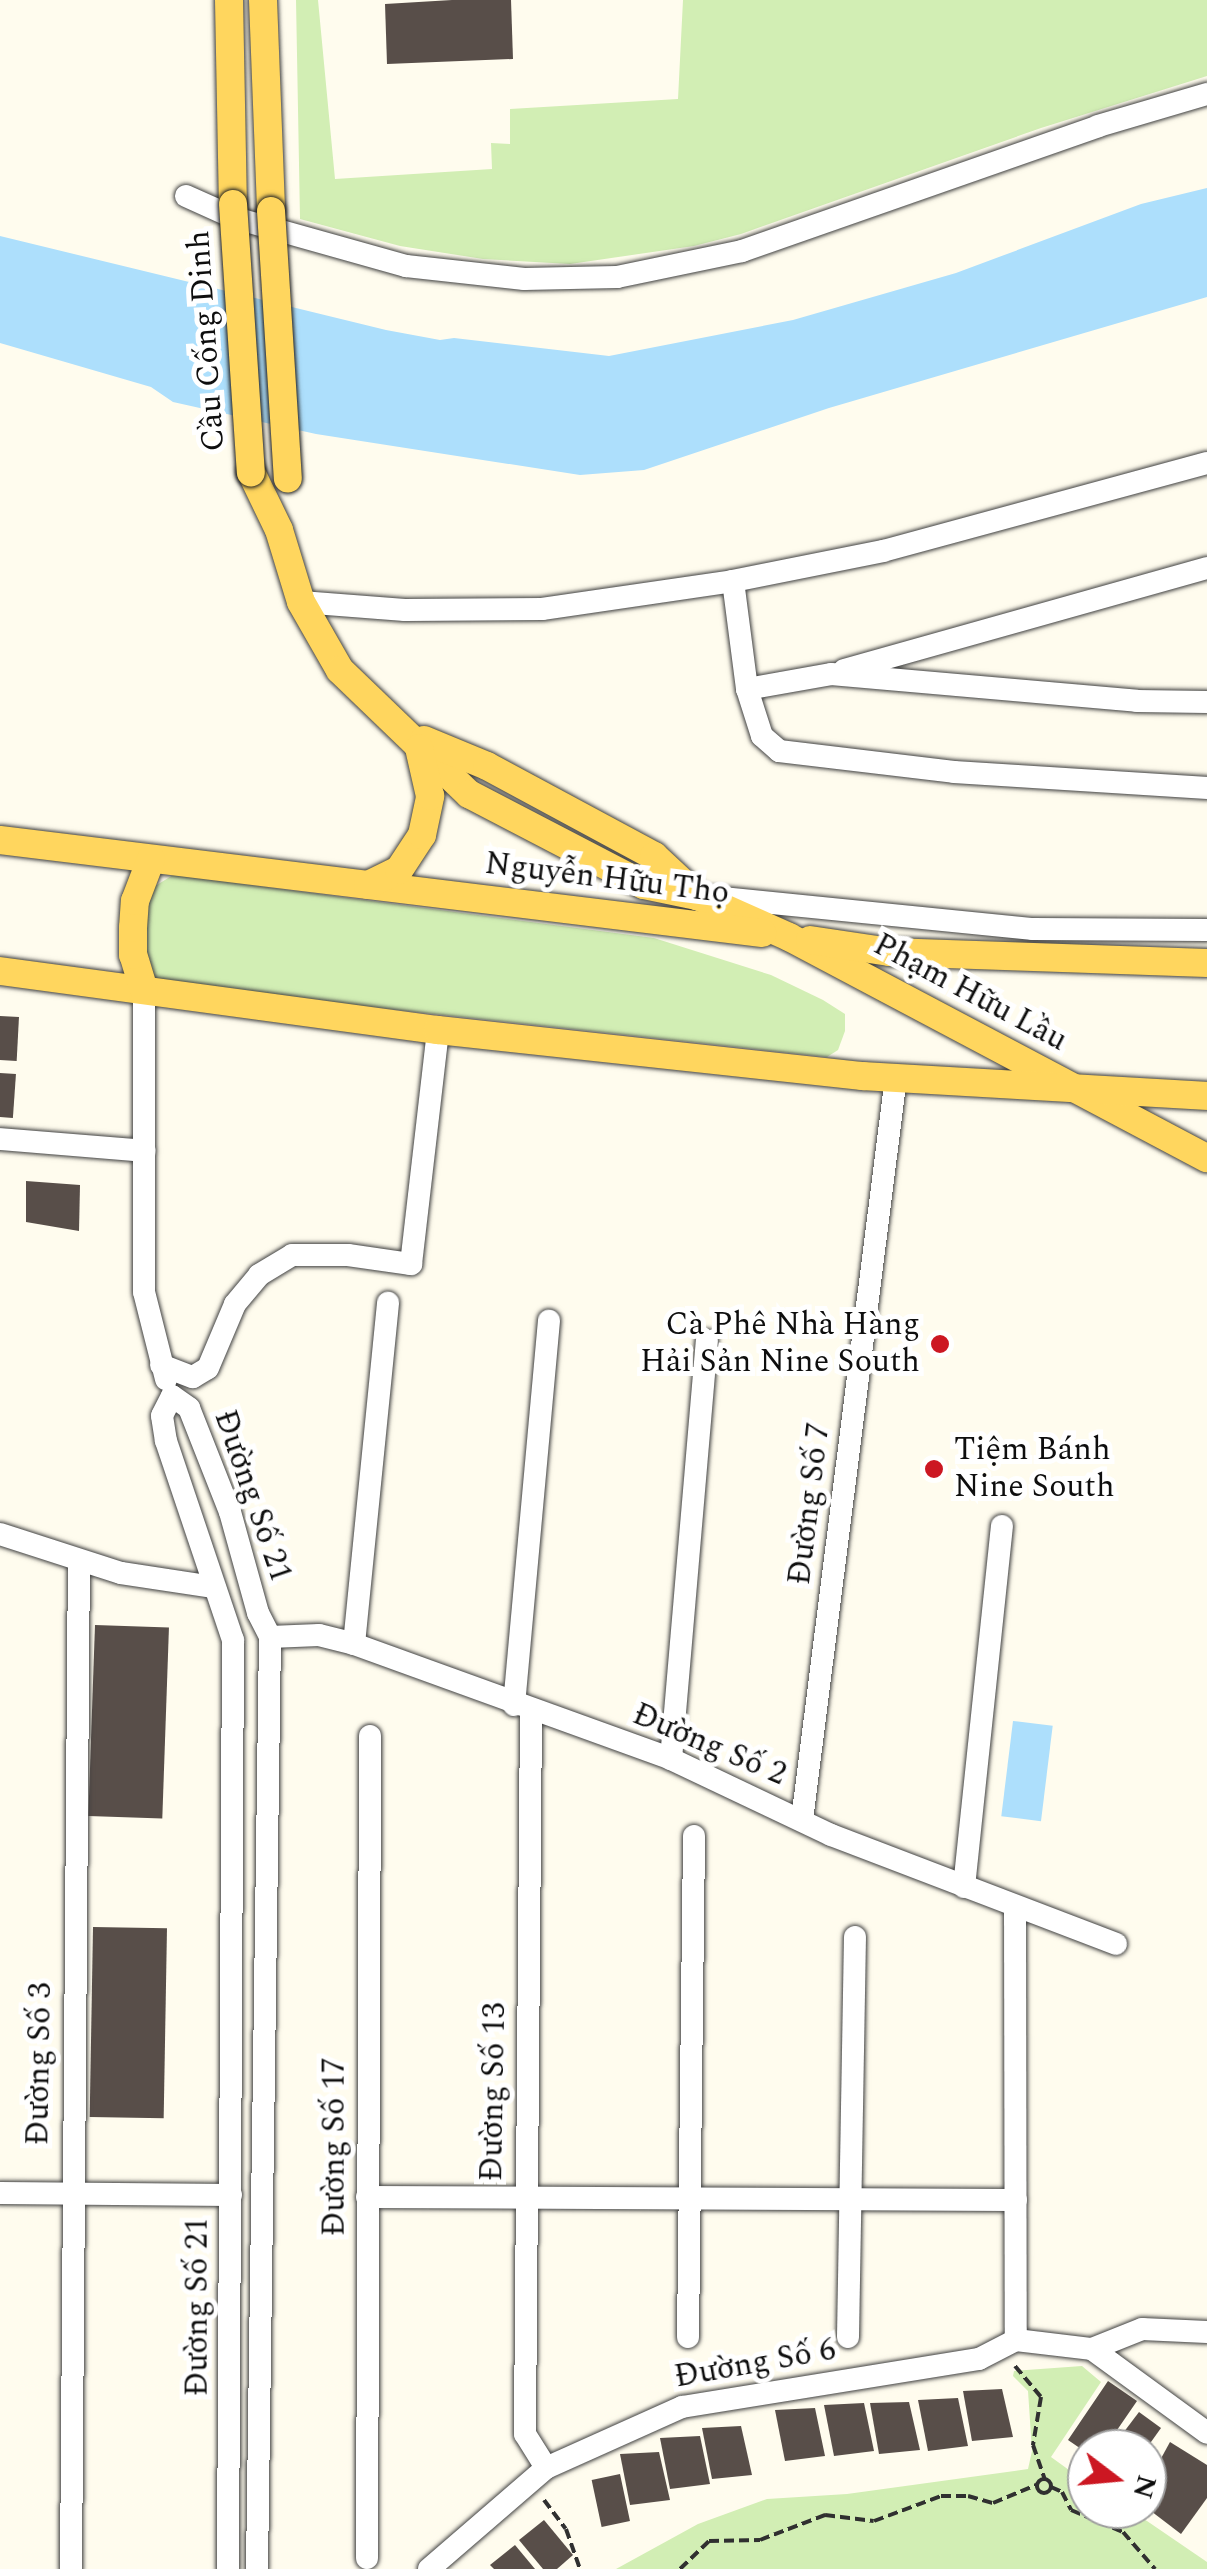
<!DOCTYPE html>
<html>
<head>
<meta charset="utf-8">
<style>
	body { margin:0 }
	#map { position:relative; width:1207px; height:2569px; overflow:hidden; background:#fffcee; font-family:Spectral,serif }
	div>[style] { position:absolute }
	.green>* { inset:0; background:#d2eeb4 }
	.water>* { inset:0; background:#addffc; transform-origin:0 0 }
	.building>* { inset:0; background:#584e49; transform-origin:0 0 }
	.path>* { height:4px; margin-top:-2px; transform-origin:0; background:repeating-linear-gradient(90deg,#303030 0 10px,transparent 0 15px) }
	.path>.ring { margin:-2px; padding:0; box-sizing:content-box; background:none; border:4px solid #303030; border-radius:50% }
	.roads { filter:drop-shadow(0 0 2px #414141) drop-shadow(0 0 2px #414141) }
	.minor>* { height:22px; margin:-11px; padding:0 11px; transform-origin:11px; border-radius:11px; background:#fff }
	.major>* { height:28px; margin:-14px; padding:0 14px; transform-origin:14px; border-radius:14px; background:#ffd65e }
	.bridges { filter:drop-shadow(0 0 2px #1f1f1f) drop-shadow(0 0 2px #1f1f1f) }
	.major-bridge>* { height:28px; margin:-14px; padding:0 14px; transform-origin:14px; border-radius:14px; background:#ffd65e }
	.dots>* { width:28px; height:28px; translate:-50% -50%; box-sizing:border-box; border:5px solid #fff; border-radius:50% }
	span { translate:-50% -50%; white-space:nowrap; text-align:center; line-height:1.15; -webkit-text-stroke:10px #fff; paint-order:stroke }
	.street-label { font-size:32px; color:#0e0e0e }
	.poi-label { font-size:32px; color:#0e0e0e }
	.right { translate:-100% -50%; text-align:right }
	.left { translate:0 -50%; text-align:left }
	.north { position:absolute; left:1067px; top:2429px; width:100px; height:100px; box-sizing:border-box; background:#fff; border:2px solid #9f9f9f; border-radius:50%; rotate:106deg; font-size:28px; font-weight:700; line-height:40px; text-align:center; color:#0e0e0e }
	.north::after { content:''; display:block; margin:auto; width:35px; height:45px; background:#cc1722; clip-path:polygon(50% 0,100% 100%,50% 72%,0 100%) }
</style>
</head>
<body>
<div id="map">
	<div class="green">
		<i style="clip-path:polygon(296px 0,318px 0,335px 179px,492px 169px,491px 143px,510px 144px,510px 109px,678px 99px,683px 0,1207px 0,1207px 76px,1041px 128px,741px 234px,694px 246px,570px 264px,483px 259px,400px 246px,300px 219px)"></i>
		<i style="clip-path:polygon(173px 875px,654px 938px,771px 975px,823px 1000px,845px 1014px,845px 1031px,838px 1050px,827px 1057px,160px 984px,146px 968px,146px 900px,152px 888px)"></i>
		<i style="clip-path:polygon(1082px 2366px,1101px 2382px,1051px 2457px,1087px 2483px,1087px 2509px,1122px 2509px,1147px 2521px,1207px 2562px,1207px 2569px,616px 2569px,698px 2524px,767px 2499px,847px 2494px,1028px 2469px,1032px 2451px,1028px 2391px,1013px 2376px,1014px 2371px)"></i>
	</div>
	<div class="water">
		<i style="clip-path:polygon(1207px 188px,1207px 297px,829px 408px,644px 470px,580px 475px,316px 434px,173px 402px,151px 387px,0 343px,0 236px,386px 330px,440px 340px,454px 338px,609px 356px,793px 320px,956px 273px,1141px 204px)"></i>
		<i style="left:1013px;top:1721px;width:40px;height:96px;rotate:7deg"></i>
	</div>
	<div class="building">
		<i style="clip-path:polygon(452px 0,511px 0,513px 59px,387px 64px,385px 4px)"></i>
		<i style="left:0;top:1016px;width:19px;height:44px;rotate:3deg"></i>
		<i style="left:0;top:1073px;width:16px;height:44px;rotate:4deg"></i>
		<i style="clip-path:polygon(26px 1181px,80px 1185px,79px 1231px,26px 1222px)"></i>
		<i style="left:95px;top:1625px;width:74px;height:191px;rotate:2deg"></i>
		<i style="left:93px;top:1927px;width:74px;height:190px;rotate:1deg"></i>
		<i style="clip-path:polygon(1108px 2381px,1137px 2401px,1104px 2449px,1087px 2449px,1087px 2453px,1068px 2440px)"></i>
		<i style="clip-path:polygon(1002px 2389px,1013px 2437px,972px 2441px,963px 2391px)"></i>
		<i style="clip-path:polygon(958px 2398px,968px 2446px,928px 2451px,918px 2400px)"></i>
		<i style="clip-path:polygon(909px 2402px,920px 2450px,879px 2454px,870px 2403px)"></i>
		<i style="clip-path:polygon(864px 2403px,874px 2451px,834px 2456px,824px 2405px)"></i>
		<i style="clip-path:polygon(815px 2408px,825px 2456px,785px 2461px,775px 2410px)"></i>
		<i style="clip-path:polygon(1139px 2412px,1161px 2428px,1146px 2449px,1111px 2449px)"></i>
		<i style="clip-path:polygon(741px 2426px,752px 2475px,712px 2479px,702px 2428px)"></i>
		<i style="clip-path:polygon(700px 2436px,710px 2484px,670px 2489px,660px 2438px)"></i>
		<i style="clip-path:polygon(1170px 2442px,1207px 2465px,1207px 2498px,1181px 2534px,1147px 2508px,1147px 2484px)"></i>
		<i style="clip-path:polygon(659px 2452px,670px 2500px,630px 2505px,620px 2454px)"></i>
		<i style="left:620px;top:2474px;width:48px;height:29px;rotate:78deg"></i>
		<i style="clip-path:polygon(544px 2520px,573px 2555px,557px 2569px,543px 2569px,519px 2540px)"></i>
		<i style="clip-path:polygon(515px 2545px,535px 2569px,494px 2569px,490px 2565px)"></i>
	</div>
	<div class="path">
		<i style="left:1015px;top:2366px;width:40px;rotate:50deg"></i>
		<i style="left:1041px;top:2397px;width:49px;rotate:99.5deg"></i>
		<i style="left:1033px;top:2445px;width:36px;rotate:71deg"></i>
		<i class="ring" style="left:1037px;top:2479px;width:10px;height:10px"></i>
		<i style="left:1051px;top:2487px;width:12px;rotate:24deg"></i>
		<i style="left:1062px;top:2492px;width:20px;rotate:63deg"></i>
		<i style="left:1071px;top:2510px;width:56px;rotate:22.9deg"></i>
		<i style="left:1123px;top:2532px;width:49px;rotate:49.1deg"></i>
		<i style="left:544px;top:2500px;width:36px;rotate:53deg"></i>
		<i style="left:566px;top:2529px;width:42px;rotate:70.7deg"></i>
		<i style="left:680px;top:2569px;width:40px;rotate:-44deg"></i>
		<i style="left:709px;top:2541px;width:51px;rotate:-1.1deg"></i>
		<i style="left:760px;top:2540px;width:70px;rotate:-21deg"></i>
		<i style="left:825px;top:2515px;width:49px;rotate:7deg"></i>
		<i style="left:874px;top:2521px;width:72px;rotate:-20.5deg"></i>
		<i style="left:941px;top:2496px;width:27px"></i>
		<i style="left:968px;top:2496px;width:26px;rotate:16deg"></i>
		<i style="left:993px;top:2503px;width:47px;rotate:-22.7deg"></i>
	</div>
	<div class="roads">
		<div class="minor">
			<i style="left:186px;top:196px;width:54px;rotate:24.2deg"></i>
			<i style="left:235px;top:218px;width:178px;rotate:15.7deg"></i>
			<i style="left:406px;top:266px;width:119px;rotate:6.3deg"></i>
			<i style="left:524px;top:279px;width:93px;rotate:-1.2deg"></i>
			<i style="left:617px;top:277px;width:128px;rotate:-11.7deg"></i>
			<i style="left:742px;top:251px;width:377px;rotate:-19.3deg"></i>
			<i style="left:1098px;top:126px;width:114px;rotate:-16.4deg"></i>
			<i style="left:733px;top:581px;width:109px;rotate:82.6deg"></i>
			<i style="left:747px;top:689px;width:49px;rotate:72.3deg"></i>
			<i style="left:762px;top:736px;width:23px;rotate:41deg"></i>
			<i style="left:779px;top:751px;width:176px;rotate:6.8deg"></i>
			<i style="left:954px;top:772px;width:254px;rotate:3.6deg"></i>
			<i style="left:301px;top:602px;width:104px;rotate:4.4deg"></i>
			<i style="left:405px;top:610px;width:137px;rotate:-0.4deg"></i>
			<i style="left:542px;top:609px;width:193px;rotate:-8.3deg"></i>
			<i style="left:733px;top:581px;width:153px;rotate:-11.3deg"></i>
			<i style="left:883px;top:551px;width:336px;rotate:-15.2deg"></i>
			<i style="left:844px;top:670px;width:377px;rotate:-15.7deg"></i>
			<i style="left:747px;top:689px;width:85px;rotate:-10.1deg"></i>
			<i style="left:831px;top:674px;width:307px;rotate:5deg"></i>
			<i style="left:1137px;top:701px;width:70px;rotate:0.8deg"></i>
			<i style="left:712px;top:897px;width:323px;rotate:5.7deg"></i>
			<i style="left:1033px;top:929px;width:174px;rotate:0.3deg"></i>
			<i style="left:144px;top:990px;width:302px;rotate:90deg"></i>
			<i style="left:144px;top:1292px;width:90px;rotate:75.8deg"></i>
			<i style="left:0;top:1139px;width:145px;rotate:4.7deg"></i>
			<i style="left:161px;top:1365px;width:34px;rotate:21deg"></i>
			<i style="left:193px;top:1377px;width:17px;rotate:-31deg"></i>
			<i style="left:208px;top:1368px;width:69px;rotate:-67.1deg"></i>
			<i style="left:235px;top:1304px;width:38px;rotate:-50deg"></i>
			<i style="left:259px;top:1275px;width:39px;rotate:-31deg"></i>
			<i style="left:292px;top:1255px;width:56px"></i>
			<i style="left:348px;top:1255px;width:64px;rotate:8.1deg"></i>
			<i style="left:411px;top:1264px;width:236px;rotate:-83.4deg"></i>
			<i style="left:172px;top:1396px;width:21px;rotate:35deg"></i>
			<i style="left:189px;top:1408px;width:112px;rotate:68.5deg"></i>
			<i style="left:230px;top:1512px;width:105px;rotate:74.5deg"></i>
			<i style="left:258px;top:1613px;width:27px;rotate:63deg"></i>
			<i style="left:270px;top:1637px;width:932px;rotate:90.8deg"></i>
			<i style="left:172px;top:1396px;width:22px;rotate:117deg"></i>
			<i style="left:162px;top:1416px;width:25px;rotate:81deg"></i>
			<i style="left:166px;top:1441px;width:210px;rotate:71.4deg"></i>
			<i style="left:233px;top:1640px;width:929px;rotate:90.31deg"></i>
			<i style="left:0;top:1534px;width:127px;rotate:17.9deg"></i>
			<i style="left:121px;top:1573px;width:94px;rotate:8.6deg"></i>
			<i style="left:270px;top:1637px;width:49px;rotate:-2.3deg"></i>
			<i style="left:319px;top:1635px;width:36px;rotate:14deg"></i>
			<i style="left:354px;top:1644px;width:337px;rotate:19.9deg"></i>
			<i style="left:671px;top:1759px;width:177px;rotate:25.4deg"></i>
			<i style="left:831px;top:1835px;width:305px;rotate:20.9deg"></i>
			<i style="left:354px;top:1644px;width:343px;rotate:-84.3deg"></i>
			<i style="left:514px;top:1705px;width:386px;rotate:-84.8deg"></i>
			<i style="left:531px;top:1711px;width:723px;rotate:90.48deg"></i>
			<i style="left:525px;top:2434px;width:40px;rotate:58deg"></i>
			<i style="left:671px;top:1759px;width:420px;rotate:-85.1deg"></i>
			<i style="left:802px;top:1820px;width:749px;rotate:-82.79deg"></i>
			<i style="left:964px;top:1887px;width:363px;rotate:-84deg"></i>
			<i style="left:1015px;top:1907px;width:433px;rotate:89.9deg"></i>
			<i style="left:0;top:2193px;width:231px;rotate:0.5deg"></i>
			<i style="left:367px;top:2197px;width:649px;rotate:0.26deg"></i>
			<i style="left:688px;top:2337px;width:501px;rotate:-89.31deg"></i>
			<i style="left:848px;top:2337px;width:400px;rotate:-89deg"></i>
			<i style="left:1016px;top:2340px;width:77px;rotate:6.8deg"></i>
			<i style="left:1092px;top:2349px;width:142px;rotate:36.1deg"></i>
			<i style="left:1092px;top:2349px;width:54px;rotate:-21.8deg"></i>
			<i style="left:1142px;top:2329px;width:65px;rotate:2.6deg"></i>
			<i style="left:367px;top:2558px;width:822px;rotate:-89.79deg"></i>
			<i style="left:71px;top:2569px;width:1008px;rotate:-89.55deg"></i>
			<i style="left:429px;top:2569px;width:155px;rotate:-40.8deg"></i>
			<i style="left:546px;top:2468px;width:149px;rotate:-24.2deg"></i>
			<i style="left:682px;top:2407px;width:301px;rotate:-9.2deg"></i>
			<i style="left:979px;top:2359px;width:42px;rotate:-27.2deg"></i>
		</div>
		<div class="major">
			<i style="left:229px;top:0;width:204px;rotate:88.9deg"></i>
			<i style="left:263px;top:0;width:211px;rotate:87.8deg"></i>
			<i style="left:251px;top:472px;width:64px;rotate:64.2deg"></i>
			<i style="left:279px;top:530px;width:75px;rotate:73deg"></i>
			<i style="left:301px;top:602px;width:78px;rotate:60.2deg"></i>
			<i style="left:340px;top:670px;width:179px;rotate:43.9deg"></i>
			<i style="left:469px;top:794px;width:197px;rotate:27.5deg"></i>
			<i style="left:644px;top:885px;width:54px;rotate:11.7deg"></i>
			<i style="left:697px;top:896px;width:101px;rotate:24deg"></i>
			<i style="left:789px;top:937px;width:473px;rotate:27.9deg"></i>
			<i style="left:424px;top:740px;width:68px;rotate:22.4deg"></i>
			<i style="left:487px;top:766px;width:190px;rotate:28.3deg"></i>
			<i style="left:654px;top:856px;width:59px;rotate:42.9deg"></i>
			<i style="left:0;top:840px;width:768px;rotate:6.96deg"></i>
			<i style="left:368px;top:885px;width:34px;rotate:-26deg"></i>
			<i style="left:399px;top:870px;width:42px;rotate:-56.7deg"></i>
			<i style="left:422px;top:835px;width:40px;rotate:-78deg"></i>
			<i style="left:430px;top:796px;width:49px;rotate:-102.9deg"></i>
			<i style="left:810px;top:940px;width:80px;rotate:8.6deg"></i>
			<i style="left:889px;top:952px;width:318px;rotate:2deg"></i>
			<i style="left:0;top:971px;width:442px;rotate:7.7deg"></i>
			<i style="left:438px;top:1030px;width:427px;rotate:6.2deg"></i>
			<i style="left:863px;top:1076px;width:345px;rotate:3.3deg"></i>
			<i style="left:144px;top:990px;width:37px;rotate:-107deg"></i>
			<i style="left:133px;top:955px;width:27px;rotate:-90deg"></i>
			<i style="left:133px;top:928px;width:27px;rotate:-86deg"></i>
			<i style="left:135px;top:901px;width:45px;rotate:-69.1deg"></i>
		</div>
	</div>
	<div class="bridges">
		<div class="major-bridge">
			<i style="left:233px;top:204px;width:269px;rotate:86.2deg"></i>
			<i style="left:271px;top:211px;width:268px;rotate:86.4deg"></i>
		</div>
	</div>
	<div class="dots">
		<i style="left:940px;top:1344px;background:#cc1722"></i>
		<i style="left:934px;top:1469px;background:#cc1722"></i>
	</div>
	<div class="street-label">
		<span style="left:207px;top:341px;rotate:-94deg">Cầu Cống Dinh</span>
		<span style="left:607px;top:879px;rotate:7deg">Nguyễn Hữu Thọ</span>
		<span style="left:970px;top:993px;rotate:28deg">Phạm Hữu Lầu</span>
		<span style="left:252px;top:1496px;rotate:71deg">Đường Số 21</span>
		<span style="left:810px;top:1504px;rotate:-83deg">Đường Số 7</span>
		<span style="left:709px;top:1745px;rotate:23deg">Đường Số 2</span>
		<span style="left:40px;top:2064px;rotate:-89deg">Đường Số 3</span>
		<span style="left:494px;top:2092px;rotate:-89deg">Đường Số 13</span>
		<span style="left:335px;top:2147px;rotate:-90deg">Đường Số 17</span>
		<span style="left:198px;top:2307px;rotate:-90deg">Đường Số 21</span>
		<span style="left:755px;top:2364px;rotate:-10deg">Đường Số 6</span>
	</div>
	<div class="poi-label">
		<span class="right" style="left:920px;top:1344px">Cà Phê Nhà Hàng<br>Hải Sản Nine South</span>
		<span class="left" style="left:954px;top:1469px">Tiệm Bánh<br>Nine South</span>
	</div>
	<div class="north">N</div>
</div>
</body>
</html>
